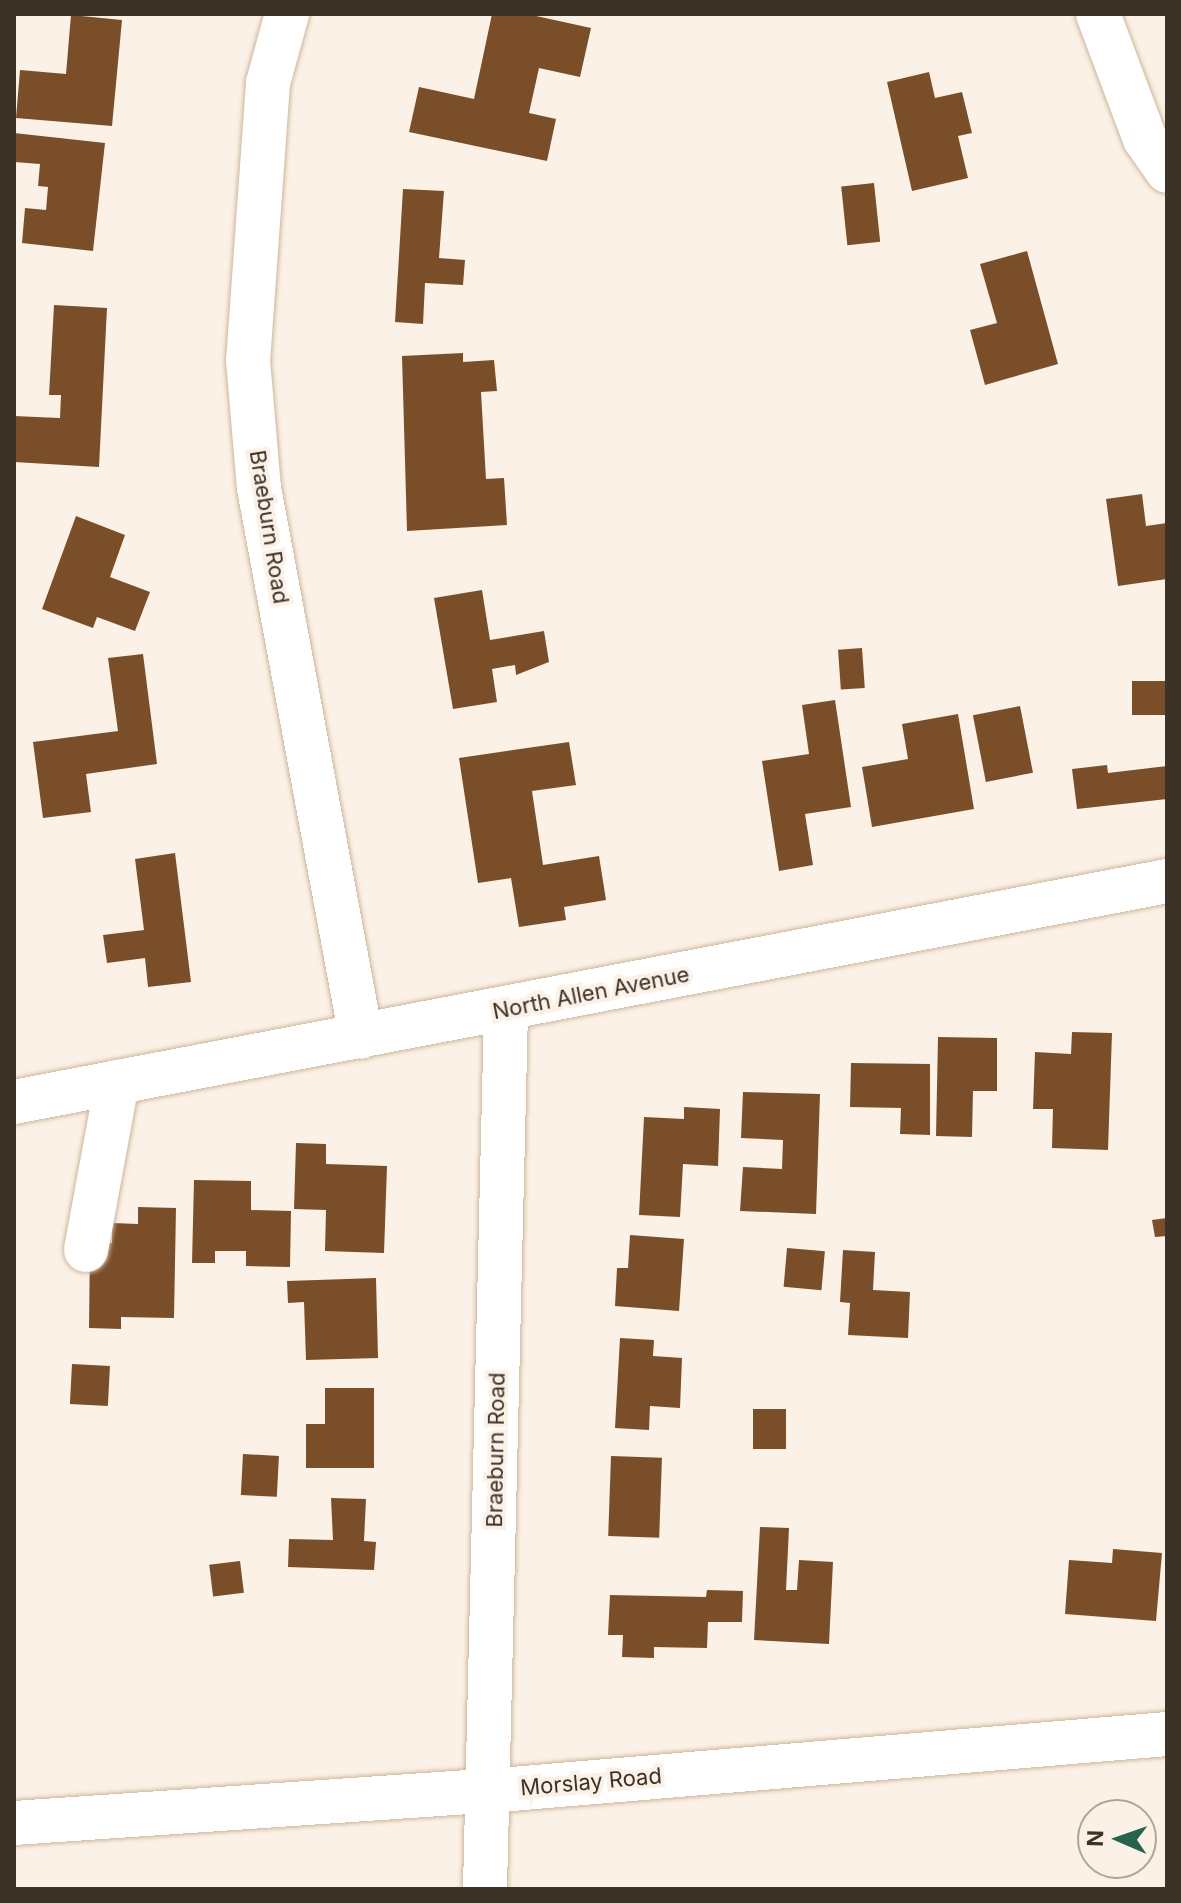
<!DOCTYPE html>
<html>
<head>
<meta charset="utf-8">
<style>
	body { margin:0 }
	#map { position:relative; width:1181px; height:1903px; overflow:hidden; background:#fbf1e6; font-family:Inter,sans-serif }
	div>[style] { position:absolute }
	.building>* { inset:0; background:#7b4e2a; transform-origin:0 0 }
	.roads { filter:drop-shadow(0 0 2px #ceb59b) drop-shadow(0 0 2px #ceb59b) }
	.minor>* { height:44px; margin:-22px; padding:0 22px; transform-origin:22px; border-radius:22px; background:#fff }
	span { translate:-50% -50%; white-space:nowrap; text-align:center; line-height:1.15; -webkit-text-stroke:8px #fbf1e6; paint-order:stroke }
	.street-label { font-size:22px; color:#3c3227 }
	.frame { position:absolute; inset:0; border:16px solid #3c3227; pointer-events:none }
	.north { position:absolute; left:1077px; top:1799px; width:80px; height:80px; box-sizing:border-box; background:#fbf1e6; border:2px solid #afa59a; border-radius:50%; rotate:272deg; font-size:22px; font-weight:700; line-height:32px; text-align:center; color:#3c3227 }
	.north::after { content:''; display:block; margin:auto; width:28px; height:36px; background:#27624c; clip-path:polygon(50% 0,100% 100%,50% 72%,0 100%) }
</style>
</head>
<body>
<div id="map">
	<div class="building">
		<i style="clip-path:polygon(492px 14px,527px 14px,591px 28px,580px 77px,539px 68px,529px 113px,556px 119px,547px 161px,409px 132px,419px 87px,474px 99px)"></i>
		<i style="clip-path:polygon(71px 15px,122px 20px,112px 126px,16px 118px,20px 70px,66px 74px)"></i>
		<i style="clip-path:polygon(929px 72px,935px 98px,962px 92px,972px 133px,958px 136px,968px 178px,912px 191px,887px 82px)"></i>
		<i style="clip-path:polygon(14px 133px,105px 143px,93px 251px,22px 243px,25px 208px,46px 210px,48px 187px,38px 186px,40px 164px,14px 162px)"></i>
		<i style="left:874px;top:183px;width:59px;height:33px;rotate:84deg"></i>
		<i style="clip-path:polygon(403px 189px,444px 191px,439px 258px,465px 260px,463px 285px,425px 283px,423px 324px,395px 322px)"></i>
		<i style="clip-path:polygon(1027px 251px,1058px 364px,985px 385px,970px 330px,997px 323px,980px 264px)"></i>
		<i style="clip-path:polygon(54px 305px,107px 308px,99px 467px,14px 462px,14px 416px,60px 418px,61px 395px,49px 395px)"></i>
		<i style="clip-path:polygon(463px 353px,463px 362px,494px 360px,497px 391px,481px 392px,486px 479px,504px 478px,507px 525px,407px 531px,402px 356px)"></i>
		<i style="clip-path:polygon(1142px 494px,1146px 526px,1167px 523px,1167px 579px,1118px 586px,1106px 499px)"></i>
		<i style="clip-path:polygon(76px 516px,125px 535px,110px 577px,150px 592px,135px 631px,97px 617px,93px 628px,42px 609px)"></i>
		<i style="clip-path:polygon(482px 590px,490px 640px,544px 631px,549px 662px,516px 675px,515px 665px,492px 669px,497px 702px,453px 709px,434px 598px)"></i>
		<i style="left:862px;top:648px;width:40px;height:24px;rotate:86deg"></i>
		<i style="clip-path:polygon(143px 654px,157px 764px,86px 774px,91px 812px,43px 818px,33px 742px,118px 731px,108px 658px)"></i>
		<i style="left:1167px;top:681px;width:34px;height:35px;rotate:90deg"></i>
		<i style="clip-path:polygon(835px 700px,851px 807px,805px 814px,813px 865px,779px 871px,762px 761px,809px 754px,802px 705px)"></i>
		<i style="left:1020px;top:706px;width:68px;height:48px;rotate:79deg"></i>
		<i style="clip-path:polygon(958px 714px,974px 809px,872px 827px,862px 767px,908px 759px,902px 724px)"></i>
		<i style="clip-path:polygon(569px 742px,576px 785px,532px 791px,543px 865px,599px 856px,606px 900px,564px 907px,566px 920px,519px 927px,511px 878px,478px 883px,459px 758px)"></i>
		<i style="clip-path:polygon(1107px 765px,1108px 773px,1167px 766px,1167px 799px,1077px 809px,1072px 769px)"></i>
		<i style="clip-path:polygon(175px 853px,191px 982px,148px 987px,145px 958px,107px 963px,103px 935px,144px 930px,135px 859px)"></i>
		<i style="clip-path:polygon(1072px 1032px,1112px 1033px,1108px 1150px,1052px 1148px,1053px 1109px,1033px 1109px,1035px 1052px,1071px 1054px)"></i>
		<i style="clip-path:polygon(938px 1037px,997px 1038px,997px 1091px,973px 1091px,972px 1137px,936px 1136px)"></i>
		<i style="clip-path:polygon(851px 1063px,930px 1064px,930px 1135px,900px 1134px,901px 1108px,850px 1107px)"></i>
		<i style="clip-path:polygon(743px 1092px,820px 1094px,816px 1214px,740px 1211px,743px 1167px,782px 1169px,783px 1140px,741px 1138px)"></i>
		<i style="clip-path:polygon(684px 1107px,720px 1109px,718px 1166px,683px 1164px,680px 1217px,639px 1215px,644px 1117px,684px 1119px)"></i>
		<i style="clip-path:polygon(296px 1143px,326px 1144px,326px 1164px,387px 1166px,384px 1253px,325px 1251px,326px 1210px,294px 1209px)"></i>
		<i style="clip-path:polygon(194px 1180px,251px 1181px,251px 1210px,291px 1211px,290px 1267px,246px 1266px,246px 1251px,215px 1251px,215px 1263px,192px 1263px)"></i>
		<i style="clip-path:polygon(138px 1207px,176px 1208px,174px 1318px,121px 1317px,121px 1329px,89px 1328px,90px 1242px,112px 1243px,112px 1223px,138px 1224px)"></i>
		<i style="clip-path:polygon(1167px 1218px,1167px 1236px,1155px 1237px,1152px 1220px)"></i>
		<i style="clip-path:polygon(630px 1235px,684px 1239px,679px 1311px,615px 1306px,617px 1268px,628px 1268px)"></i>
		<i style="left:787px;top:1248px;width:38px;height:39px;rotate:5deg"></i>
		<i style="clip-path:polygon(843px 1250px,875px 1252px,873px 1290px,910px 1292px,908px 1338px,848px 1335px,850px 1303px,840px 1302px)"></i>
		<i style="clip-path:polygon(376px 1278px,378px 1358px,306px 1360px,304px 1302px,288px 1303px,287px 1281px)"></i>
		<i style="clip-path:polygon(620px 1338px,654px 1340px,653px 1356px,682px 1358px,680px 1408px,650px 1406px,649px 1430px,615px 1428px)"></i>
		<i style="left:72px;top:1364px;width:38px;height:40px;rotate:3deg"></i>
		<i style="clip-path:polygon(325px 1388px,374px 1388px,374px 1468px,306px 1468px,306px 1424px,325px 1424px)"></i>
		<i style="left:753px;top:1409px;width:33px;height:40px"></i>
		<i style="left:243px;top:1454px;width:36px;height:41px;rotate:3deg"></i>
		<i style="left:611px;top:1456px;width:51px;height:80px;rotate:2deg"></i>
		<i style="clip-path:polygon(331px 1498px,366px 1499px,364px 1541px,376px 1542px,374px 1570px,288px 1567px,289px 1539px,333px 1540px)"></i>
		<i style="clip-path:polygon(760px 1527px,789px 1528px,786px 1590px,797px 1590px,799px 1560px,833px 1562px,829px 1644px,754px 1640px)"></i>
		<i style="clip-path:polygon(1113px 1549px,1162px 1553px,1156px 1621px,1065px 1614px,1069px 1560px,1112px 1563px)"></i>
		<i style="left:240px;top:1561px;width:32px;height:31px;rotate:83deg"></i>
		<i style="clip-path:polygon(707px 1590px,743px 1591px,742px 1622px,708px 1622px,707px 1648px,654px 1647px,654px 1658px,622px 1657px,623px 1635px,608px 1635px,610px 1595px,706px 1597px)"></i>
	</div>
	<div class="roads">
		<div class="minor">
			<i style="left:287px;top:14px;width:72px;rotate:105.4deg"></i>
			<i style="left:268px;top:83px;width:278px;rotate:94.1deg"></i>
			<i style="left:248px;top:360px;width:128px;rotate:85.1deg"></i>
			<i style="left:259px;top:488px;width:558px;rotate:79.47deg"></i>
			<i style="left:1098px;top:14px;width:134px;rotate:69.4deg"></i>
			<i style="left:1145px;top:139px;width:39px;rotate:55deg"></i>
			<i style="left:14px;top:1102px;width:1174px;rotate:-10.85deg"></i>
			<i style="left:86px;top:1250px;width:171px;rotate:-79.5deg"></i>
			<i style="left:14px;top:1823px;width:475px;rotate:-3.9deg"></i>
			<i style="left:488px;top:1791px;width:681px;rotate:-4.8deg"></i>
			<i style="left:485px;top:1889px;width:879px;rotate:-88.63deg"></i>
		</div>
	</div>
	<div class="street-label">
		<span style="left:269px;top:527px;rotate:81deg">Braeburn Road</span>
		<span style="left:591px;top:993px;rotate:-11deg">North Allen Avenue</span>
		<span style="left:496px;top:1450px;rotate:-89deg">Braeburn Road</span>
		<span style="left:591px;top:1782px;rotate:-5deg">Morslay Road</span>
	</div>
	<div class="frame"></div>
	<div class="north">N</div>
</div>
</body>
</html>
